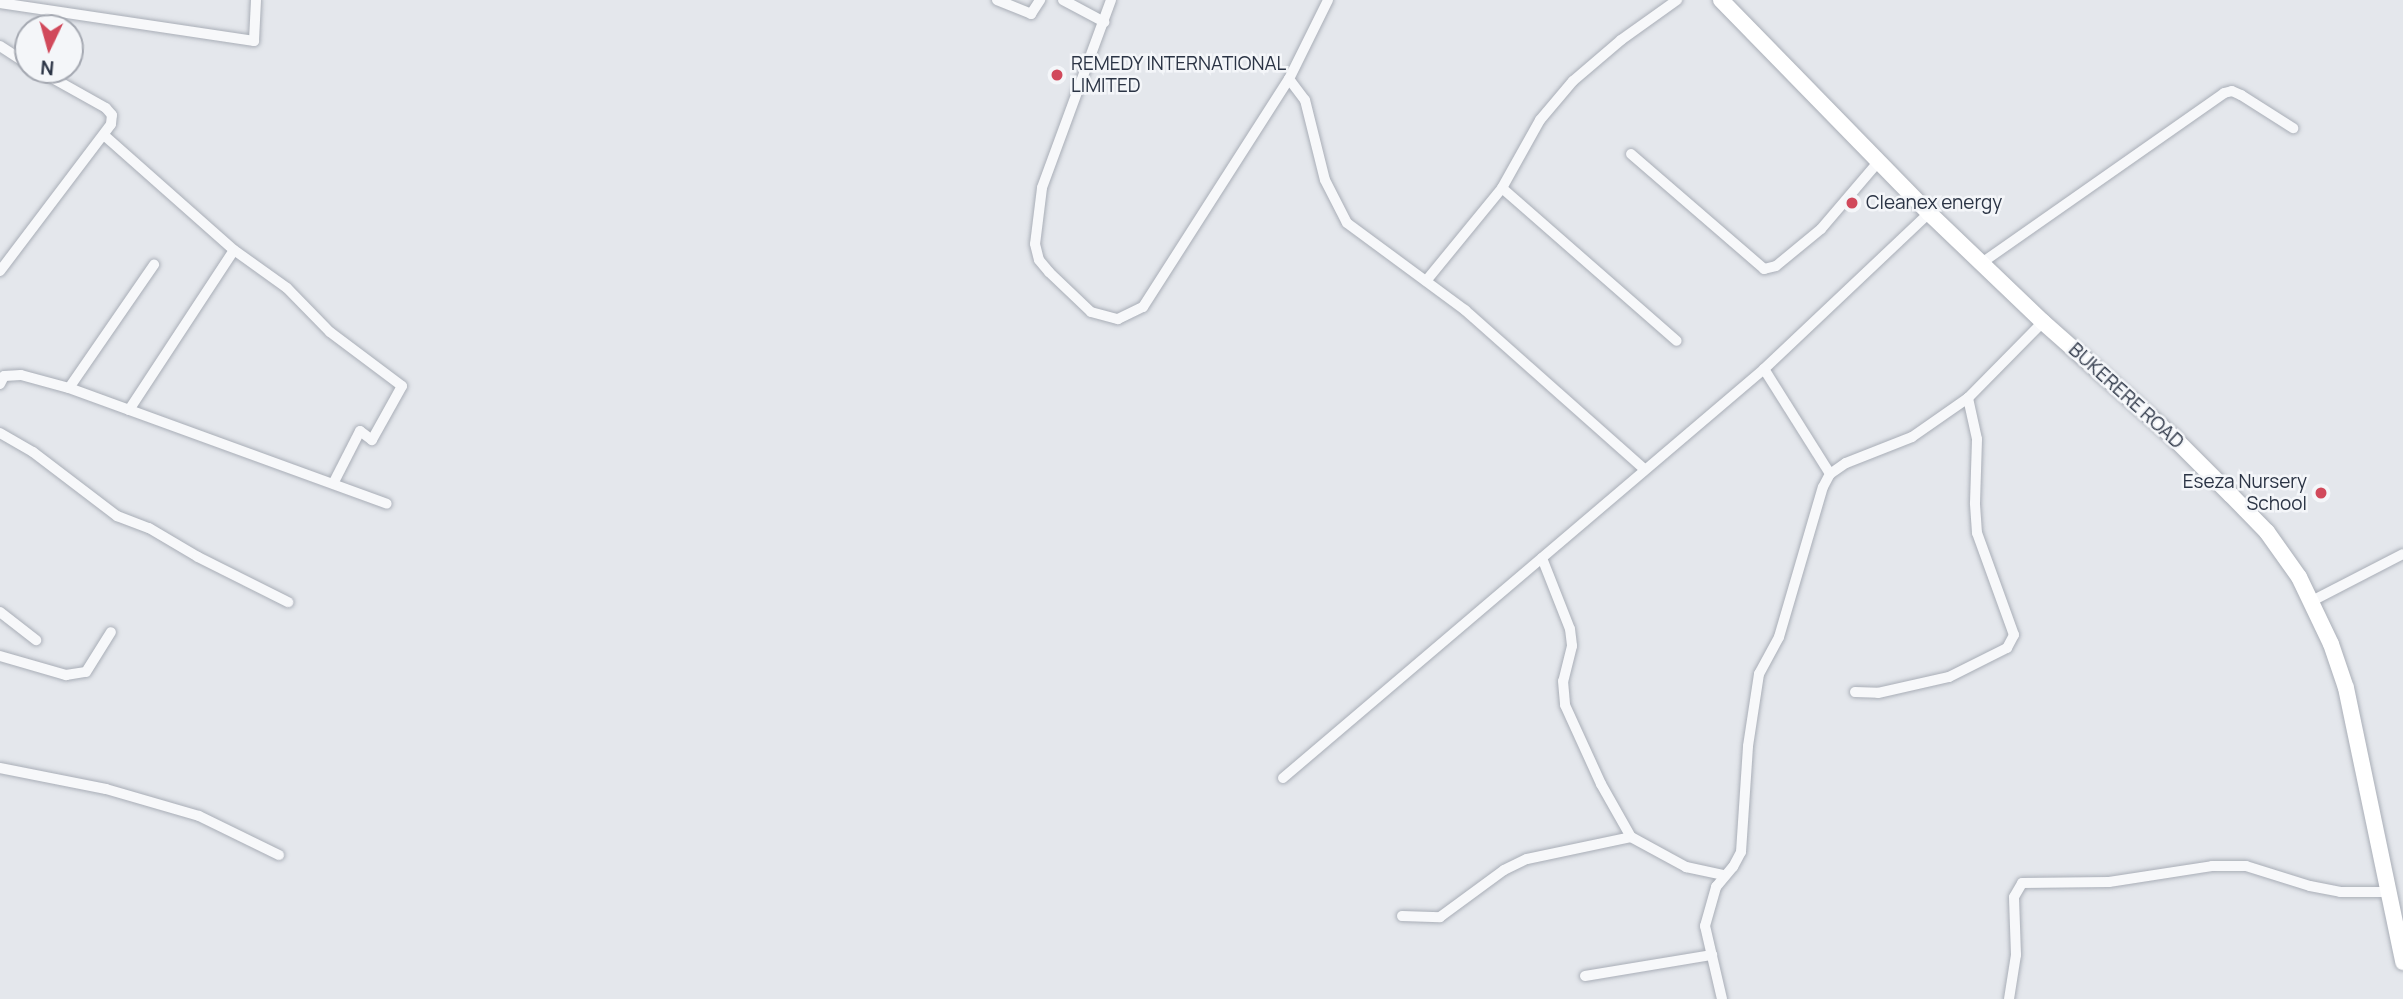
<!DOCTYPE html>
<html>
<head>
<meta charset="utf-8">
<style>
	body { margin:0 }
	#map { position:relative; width:2403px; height:999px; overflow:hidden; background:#e4e7ec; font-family:Manrope,sans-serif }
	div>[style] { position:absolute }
	.roads { filter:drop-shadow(0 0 2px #a9aeb7) drop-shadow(0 0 2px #a9aeb7) }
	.minor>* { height:10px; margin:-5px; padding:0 5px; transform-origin:5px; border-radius:5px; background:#f7f8fa }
	.secondary>* { height:16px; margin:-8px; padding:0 8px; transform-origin:8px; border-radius:8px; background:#fff }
	.dots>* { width:19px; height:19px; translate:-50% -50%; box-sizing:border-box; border:4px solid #f4f6f9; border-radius:50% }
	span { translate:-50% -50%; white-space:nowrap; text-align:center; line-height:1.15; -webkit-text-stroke:5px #f4f6f9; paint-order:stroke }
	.poi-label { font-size:19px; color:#2b3445 }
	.left { translate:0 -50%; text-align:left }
	.right { translate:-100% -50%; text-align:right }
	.street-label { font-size:19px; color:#2b3445 }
	.north { position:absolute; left:14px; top:14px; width:70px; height:70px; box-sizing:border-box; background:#f4f6f9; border:2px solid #a4a8b1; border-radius:50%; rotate:185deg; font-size:19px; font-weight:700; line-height:28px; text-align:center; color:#2b3445 }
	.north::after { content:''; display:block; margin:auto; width:24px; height:32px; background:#d1495b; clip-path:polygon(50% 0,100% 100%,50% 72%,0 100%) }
</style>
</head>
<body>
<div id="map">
	<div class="roads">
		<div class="minor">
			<i style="left:997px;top:0;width:37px;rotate:22deg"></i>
			<i style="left:1031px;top:14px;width:17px;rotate:-57deg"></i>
			<i style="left:1063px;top:0;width:47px;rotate:28.2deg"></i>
			<i style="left:1111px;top:0;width:200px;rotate:110.2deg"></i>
			<i style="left:1042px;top:188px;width:56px;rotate:97.1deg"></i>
			<i style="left:1035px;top:244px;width:16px;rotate:76deg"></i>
			<i style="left:1039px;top:260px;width:16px;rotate:50deg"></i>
			<i style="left:1049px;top:272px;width:58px;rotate:43.6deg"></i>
			<i style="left:1091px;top:312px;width:28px;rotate:15deg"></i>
			<i style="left:1118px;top:319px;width:28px;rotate:-26deg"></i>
			<i style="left:1143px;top:307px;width:271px;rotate:-57.4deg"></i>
			<i style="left:1289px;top:79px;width:88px;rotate:-63.7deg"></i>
			<i style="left:0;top:3px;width:257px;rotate:8.5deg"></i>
			<i style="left:254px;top:41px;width:41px;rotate:-87.2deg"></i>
			<i style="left:0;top:46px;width:33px;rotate:33deg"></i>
			<i style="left:1289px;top:79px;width:26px;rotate:53deg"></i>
			<i style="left:1305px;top:100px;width:82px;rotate:76deg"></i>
			<i style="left:1325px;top:180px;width:48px;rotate:62.9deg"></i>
			<i style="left:1347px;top:223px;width:147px;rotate:36.4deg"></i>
			<i style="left:1465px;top:310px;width:238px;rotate:41.6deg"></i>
			<i style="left:105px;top:136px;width:172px;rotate:41.5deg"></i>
			<i style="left:234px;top:250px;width:65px;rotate:35.6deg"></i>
			<i style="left:287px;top:288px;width:62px;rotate:45.7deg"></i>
			<i style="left:330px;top:332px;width:90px;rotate:36.9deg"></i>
			<i style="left:402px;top:386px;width:62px;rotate:119.1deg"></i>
			<i style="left:372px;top:440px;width:15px;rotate:-143deg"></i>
			<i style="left:360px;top:431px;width:59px;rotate:117deg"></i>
			<i style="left:1631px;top:154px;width:176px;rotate:40.8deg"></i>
			<i style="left:1764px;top:269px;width:12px;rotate:-14deg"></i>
			<i style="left:1776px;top:266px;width:58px;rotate:-39.4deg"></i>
			<i style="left:1821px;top:229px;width:89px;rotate:-49.5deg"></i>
			<i style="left:1502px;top:188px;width:232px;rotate:41.2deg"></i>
			<i style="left:1983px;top:262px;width:294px;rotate:-35deg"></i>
			<i style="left:2224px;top:93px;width:8px;rotate:-14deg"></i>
			<i style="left:2232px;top:91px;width:10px;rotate:24deg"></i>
			<i style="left:2241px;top:95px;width:62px;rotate:32.4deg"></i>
			<i style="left:0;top:271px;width:184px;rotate:-52.9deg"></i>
			<i style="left:111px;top:124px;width:9px;rotate:-84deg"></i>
			<i style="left:112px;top:115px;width:9px;rotate:-131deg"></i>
			<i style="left:106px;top:108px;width:78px;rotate:-150.8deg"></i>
			<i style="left:1426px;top:281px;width:120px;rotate:-50.7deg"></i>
			<i style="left:1502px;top:188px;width:78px;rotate:-60.8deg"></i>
			<i style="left:1540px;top:120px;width:51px;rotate:-49.8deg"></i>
			<i style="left:1573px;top:81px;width:63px;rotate:-40.5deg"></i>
			<i style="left:1621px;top:40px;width:69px;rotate:-35.5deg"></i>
			<i style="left:1764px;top:369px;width:124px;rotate:57.8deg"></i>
			<i style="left:0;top:384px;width:9px;rotate:-63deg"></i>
			<i style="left:4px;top:376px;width:17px;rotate:-3deg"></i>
			<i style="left:21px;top:375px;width:50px;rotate:15.2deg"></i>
			<i style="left:69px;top:388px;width:338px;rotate:20deg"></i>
			<i style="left:69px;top:388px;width:150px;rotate:-55.4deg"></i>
			<i style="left:129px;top:410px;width:191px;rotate:-56.7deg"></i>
			<i style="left:0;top:433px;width:38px;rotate:30deg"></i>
			<i style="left:33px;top:452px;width:106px;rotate:37.3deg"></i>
			<i style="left:117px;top:516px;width:34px;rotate:21deg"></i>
			<i style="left:149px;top:528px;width:57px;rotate:30.6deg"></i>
			<i style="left:198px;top:557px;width:101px;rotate:26.6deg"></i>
			<i style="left:1542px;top:558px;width:76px;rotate:68.5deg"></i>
			<i style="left:1570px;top:629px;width:17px;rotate:83deg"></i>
			<i style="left:1572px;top:646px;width:36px;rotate:104deg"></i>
			<i style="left:1563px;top:681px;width:24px;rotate:85deg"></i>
			<i style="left:1565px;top:705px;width:87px;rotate:65.5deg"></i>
			<i style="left:1601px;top:784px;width:61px;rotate:60.5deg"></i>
			<i style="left:2312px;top:601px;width:102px;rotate:-27.3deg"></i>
			<i style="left:0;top:612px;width:46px;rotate:37.9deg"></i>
			<i style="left:0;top:656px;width:69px;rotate:16.1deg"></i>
			<i style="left:66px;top:675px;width:20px;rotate:-9deg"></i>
			<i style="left:86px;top:672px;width:47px;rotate:-58deg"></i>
			<i style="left:1855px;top:692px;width:23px;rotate:2deg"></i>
			<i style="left:1878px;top:693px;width:73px;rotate:-12.7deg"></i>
			<i style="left:1949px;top:677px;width:65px;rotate:-26.6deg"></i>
			<i style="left:2007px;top:648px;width:15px;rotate:-62deg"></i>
			<i style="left:2014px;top:635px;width:109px;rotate:-109.9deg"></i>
			<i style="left:1977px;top:533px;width:30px;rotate:-94deg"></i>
			<i style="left:1975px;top:503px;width:64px;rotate:-88.2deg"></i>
			<i style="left:1977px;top:439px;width:42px;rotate:-102.4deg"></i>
			<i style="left:0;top:768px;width:108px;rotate:11.2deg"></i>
			<i style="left:106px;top:789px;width:97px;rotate:16.2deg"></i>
			<i style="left:199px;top:816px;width:89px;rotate:26deg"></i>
			<i style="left:1283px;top:778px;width:631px;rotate:-40.37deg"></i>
			<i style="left:1764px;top:369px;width:227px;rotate:-43.4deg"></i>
			<i style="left:1402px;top:916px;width:38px;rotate:2deg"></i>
			<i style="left:1440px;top:917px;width:79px;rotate:-36.3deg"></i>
			<i style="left:1504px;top:870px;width:25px;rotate:-26deg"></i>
			<i style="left:1527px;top:859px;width:106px;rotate:-11.9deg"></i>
			<i style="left:1631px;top:837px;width:63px;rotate:28.6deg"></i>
			<i style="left:1686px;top:867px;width:40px;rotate:12deg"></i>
			<i style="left:1585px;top:976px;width:129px;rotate:-9.4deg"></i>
			<i style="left:1722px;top:999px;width:75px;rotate:-103.1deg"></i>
			<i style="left:1705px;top:926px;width:41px;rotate:-74.2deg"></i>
			<i style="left:1716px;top:887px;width:26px;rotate:-50deg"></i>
			<i style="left:1733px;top:867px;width:17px;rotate:-62deg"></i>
			<i style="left:1741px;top:852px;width:106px;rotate:-86.2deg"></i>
			<i style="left:1748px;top:746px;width:73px;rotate:-81.3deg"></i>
			<i style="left:1759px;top:674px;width:42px;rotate:-61.6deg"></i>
			<i style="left:1779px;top:637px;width:156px;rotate:-73.7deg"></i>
			<i style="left:1823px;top:487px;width:15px;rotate:-62deg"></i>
			<i style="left:1830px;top:474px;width:19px;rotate:-35deg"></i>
			<i style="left:1846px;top:463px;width:71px;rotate:-21.5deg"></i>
			<i style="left:1912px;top:437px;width:68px;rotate:-34.9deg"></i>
			<i style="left:1968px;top:398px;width:107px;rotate:-45.4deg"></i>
			<i style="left:2009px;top:999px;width:45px;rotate:-81deg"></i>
			<i style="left:2016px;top:955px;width:58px;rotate:-92deg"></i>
			<i style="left:2014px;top:897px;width:16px;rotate:-60deg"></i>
			<i style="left:2022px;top:883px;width:87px;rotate:-0.7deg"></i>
			<i style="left:2109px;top:882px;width:104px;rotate:-8.8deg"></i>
			<i style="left:2212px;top:866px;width:34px"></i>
			<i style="left:2246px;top:866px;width:67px;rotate:17.4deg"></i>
			<i style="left:2310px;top:886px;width:31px;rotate:11deg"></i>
			<i style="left:2340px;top:892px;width:49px"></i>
		</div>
		<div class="secondary">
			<i style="left:1721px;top:0;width:298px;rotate:45.7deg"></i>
			<i style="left:1929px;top:213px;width:158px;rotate:43.7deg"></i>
			<i style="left:2043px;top:322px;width:174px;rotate:41.5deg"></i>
			<i style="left:2173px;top:437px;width:82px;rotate:45deg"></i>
			<i style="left:2231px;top:495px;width:52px;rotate:45.8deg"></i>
			<i style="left:2267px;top:532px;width:55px;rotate:54.6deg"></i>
			<i style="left:2299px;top:577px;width:74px;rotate:64.5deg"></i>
			<i style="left:2331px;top:644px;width:46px;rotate:71.2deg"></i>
			<i style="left:2346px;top:688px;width:280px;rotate:78.2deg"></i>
		</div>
	</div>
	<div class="dots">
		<i style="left:1057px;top:75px;background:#d1495b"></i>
		<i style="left:1852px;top:203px;background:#d1495b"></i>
		<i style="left:2321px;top:493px;background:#d1495b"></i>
	</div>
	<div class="poi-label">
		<span class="left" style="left:1071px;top:75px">REMEDY INTERNATIONAL<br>LIMITED</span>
		<span class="left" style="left:1866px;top:203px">Cleanex energy</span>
		<span class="right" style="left:2307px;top:493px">Eseza Nursery<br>School</span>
	</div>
	<div class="street-label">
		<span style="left:2126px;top:396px;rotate:42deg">BUKERERE ROAD</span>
	</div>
	<div class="north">N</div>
</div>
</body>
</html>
